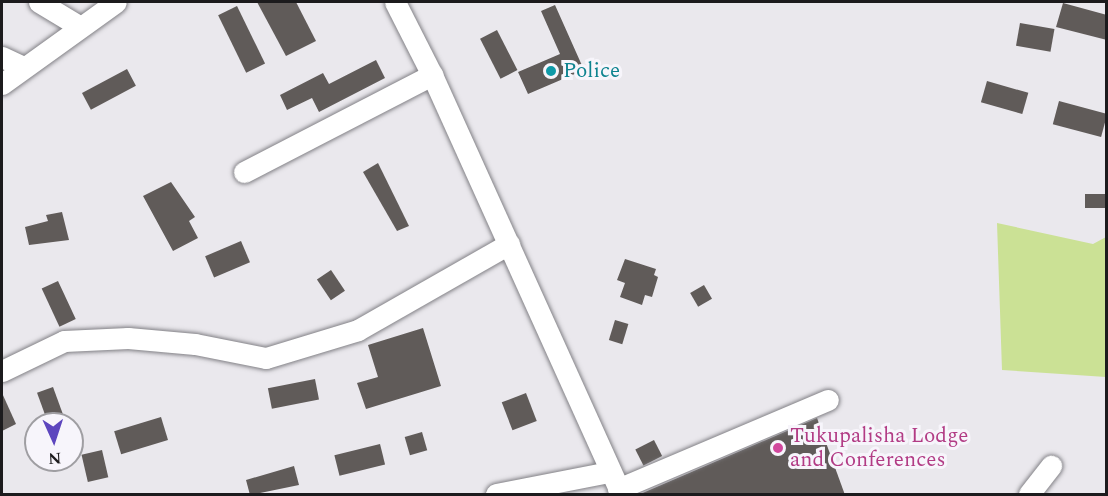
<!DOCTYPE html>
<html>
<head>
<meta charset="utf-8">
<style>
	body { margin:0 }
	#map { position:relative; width:1108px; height:496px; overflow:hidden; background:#eae8ed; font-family:Spectral,serif }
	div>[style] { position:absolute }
	.green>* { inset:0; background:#cbe195 }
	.building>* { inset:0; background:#605b59; transform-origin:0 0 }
	.roads { filter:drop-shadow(0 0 2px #828186) drop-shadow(0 0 2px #828186) }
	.minor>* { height:21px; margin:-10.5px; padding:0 10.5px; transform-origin:10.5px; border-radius:10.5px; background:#fff }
	.dots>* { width:16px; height:16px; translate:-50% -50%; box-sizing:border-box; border:3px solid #f7f5fb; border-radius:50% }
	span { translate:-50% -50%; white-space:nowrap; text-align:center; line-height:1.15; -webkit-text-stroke:6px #f7f5fb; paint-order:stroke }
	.culture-label { font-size:21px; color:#0d838f }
	.left { translate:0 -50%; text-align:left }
	.hotel-label { font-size:21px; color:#b23c85 }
	.frame { position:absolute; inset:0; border:3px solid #1c1b1d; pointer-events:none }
	.north { position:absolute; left:24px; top:412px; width:60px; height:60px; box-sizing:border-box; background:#f7f5fb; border:2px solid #9f9ea2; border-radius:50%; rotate:177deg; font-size:16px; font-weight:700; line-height:24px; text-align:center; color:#1c1b1d }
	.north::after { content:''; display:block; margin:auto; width:21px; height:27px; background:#5d46be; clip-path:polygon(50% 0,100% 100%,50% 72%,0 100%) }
</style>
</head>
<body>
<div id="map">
	<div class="green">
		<i style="clip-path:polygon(997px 223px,1093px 244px,1106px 237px,1106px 377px,1002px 370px)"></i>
	</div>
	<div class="building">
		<i style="clip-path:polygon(257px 2px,296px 2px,316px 41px,286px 56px)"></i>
		<i style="clip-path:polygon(1063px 3px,1107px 15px,1107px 40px,1056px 27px)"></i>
		<i style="clip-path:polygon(555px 5px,584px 70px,528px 94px,518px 72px,560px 54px,541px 11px)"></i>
		<i style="left:237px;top:6px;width:64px;height:21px;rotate:64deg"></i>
		<i style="left:1020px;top:23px;width:35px;height:23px;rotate:10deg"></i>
		<i style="left:497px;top:30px;width:45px;height:19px;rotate:63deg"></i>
		<i style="clip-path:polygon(376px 60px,385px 78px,319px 112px,312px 98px,287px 110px,280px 95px,323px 73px,329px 84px)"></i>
		<i style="left:127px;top:69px;width:19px;height:51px;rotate:62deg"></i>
		<i style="left:987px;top:81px;width:43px;height:22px;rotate:16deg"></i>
		<i style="left:1059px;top:101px;width:50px;height:24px;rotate:15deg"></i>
		<i style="clip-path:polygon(378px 163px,409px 226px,397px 231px,363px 172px)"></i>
		<i style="clip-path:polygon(171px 182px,195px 217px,189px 221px,198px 238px,173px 251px,143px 196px)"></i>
		<i style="left:1085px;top:194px;width:22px;height:14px"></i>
		<i style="clip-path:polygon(62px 212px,69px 240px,29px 245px,25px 227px,48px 221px,46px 215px)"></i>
		<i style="left:241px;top:241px;width:23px;height:39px;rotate:67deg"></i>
		<i style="clip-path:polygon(625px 259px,656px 269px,654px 275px,658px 277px,652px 297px,645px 295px,642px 305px,620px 297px,625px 283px,617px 280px)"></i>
		<i style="left:331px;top:270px;width:25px;height:17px;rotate:56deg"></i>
		<i style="left:58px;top:281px;width:42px;height:18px;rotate:65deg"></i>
		<i style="left:704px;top:285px;width:16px;height:16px;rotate:60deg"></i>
		<i style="left:615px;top:320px;width:14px;height:21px;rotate:17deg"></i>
		<i style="clip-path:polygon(423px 328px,441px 386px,366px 409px,357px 383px,378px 377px,368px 345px)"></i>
		<i style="left:315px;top:379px;width:21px;height:48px;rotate:79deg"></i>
		<i style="left:53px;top:387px;width:33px;height:17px;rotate:70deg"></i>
		<i style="clip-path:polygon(2px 393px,16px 424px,2px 431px)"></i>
		<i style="left:526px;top:393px;width:30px;height:26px;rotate:69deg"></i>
		<i style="left:161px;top:417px;width:24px;height:49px;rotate:73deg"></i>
		<i style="clip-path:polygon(817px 418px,845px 495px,638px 495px)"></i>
		<i style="left:422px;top:432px;width:19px;height:18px;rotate:74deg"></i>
		<i style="left:654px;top:440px;width:18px;height:21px;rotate:63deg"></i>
		<i style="left:380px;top:444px;width:21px;height:47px;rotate:76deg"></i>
		<i style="left:102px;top:450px;width:28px;height:21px;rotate:77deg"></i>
		<i style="clip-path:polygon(294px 466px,299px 485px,250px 495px,246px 480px)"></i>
	</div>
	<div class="roads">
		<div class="minor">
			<i style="left:39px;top:2px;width:47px;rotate:31deg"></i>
			<i style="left:395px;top:2px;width:82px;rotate:63.1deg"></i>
			<i style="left:432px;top:75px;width:460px;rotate:65.7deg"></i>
			<i style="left:2px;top:57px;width:23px;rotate:25deg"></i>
			<i style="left:2px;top:84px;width:140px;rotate:-35.7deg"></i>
			<i style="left:244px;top:172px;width:212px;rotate:-27.3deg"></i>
			<i style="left:2px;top:371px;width:69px;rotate:-25.8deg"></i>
			<i style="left:64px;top:341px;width:64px;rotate:-2.7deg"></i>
			<i style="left:128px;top:338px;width:67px;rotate:5.1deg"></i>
			<i style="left:195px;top:344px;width:72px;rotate:11.2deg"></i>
			<i style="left:266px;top:358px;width:96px;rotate:-16.9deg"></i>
			<i style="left:358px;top:330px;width:174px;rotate:-29.7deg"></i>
			<i style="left:618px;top:489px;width:228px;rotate:-23deg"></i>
			<i style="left:496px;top:494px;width:115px;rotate:-11deg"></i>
			<i style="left:1029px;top:494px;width:36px;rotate:-52deg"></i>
		</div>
	</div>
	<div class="dots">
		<i style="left:551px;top:71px;background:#0f9aa8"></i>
		<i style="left:778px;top:448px;background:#d1479c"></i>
	</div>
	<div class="culture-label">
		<span class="left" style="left:563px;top:71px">Police</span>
	</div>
	<div class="hotel-label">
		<span class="left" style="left:790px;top:448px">Tukupalisha Lodge<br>and Conferences</span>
	</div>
	<div class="frame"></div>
	<div class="north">N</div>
</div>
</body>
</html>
